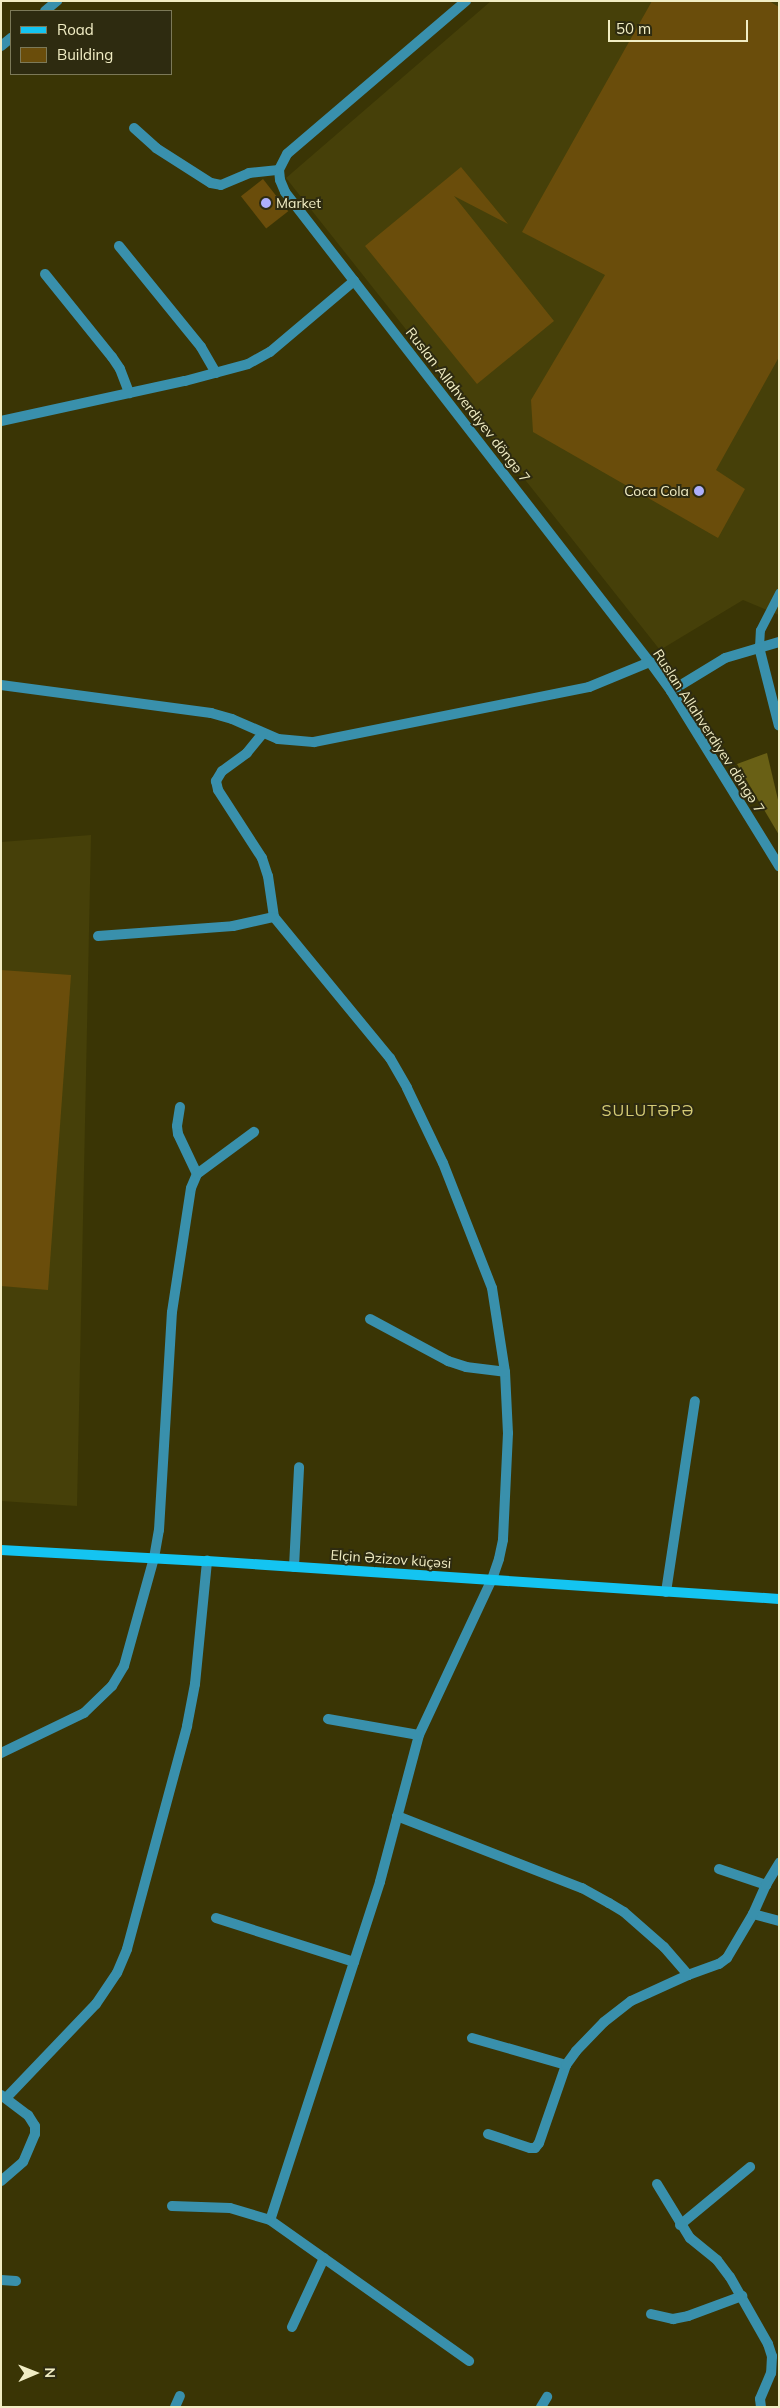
<!DOCTYPE html>
<html>
<head>
<meta charset="utf-8">
<style>
	body { margin:0 }
	#map { position:relative; width:780px; height:2408px; overflow:hidden; background:#3a3505; font-family:Mulish,sans-serif }
	div>[style] { position:absolute }
	.built>* { inset:0; background:#464009 }
	.green>* { inset:0; background:#696015 }
	.building>* { inset:0; background:#6a4d0b; transform-origin:0 0 }
	.lane>* { height:9px; margin:-4.5px; padding:0 4.5px; transform-origin:4.5px; border-radius:4.5px; background:#3990ac }
	.street>* { height:10px; margin:-5px; padding:0 5px; transform-origin:5px; border-radius:5px; background:#3990ac }
	.secondary>* { height:10px; margin:-5px; padding:0 5px; transform-origin:5px; border-radius:5px; background:#14c4f1 }
	.dots>* { width:14px; height:14px; translate:-50% -50%; box-sizing:border-box; border:2px solid #2e2b10; border-radius:50% }
	span { translate:-50% -50%; white-space:nowrap; text-align:center; line-height:1.15; -webkit-text-stroke:4px #2e2b10; paint-order:stroke }
	.poi-label { font-size:14px; color:#f1edc4 }
	.left { translate:0 -50%; text-align:left }
	.right { translate:-100% -50%; text-align:right }
	.street-label { font-size:14px; color:#f1edc4 }
	.quarter-label { font-size:16px; color:#d4ca75; letter-spacing:1px }
	.frame { position:absolute; inset:0; border:2px solid #f1edc4; pointer-events:none }
	.legend { position:absolute; left:10px; top:10px; width:162px; height:65px; box-sizing:border-box; background:#2e2b10; border:1px solid #7c7958; margin:0; padding:6px 9px; list-style:none; font-size:15px; color:#f1edc4 }
	.legend li { display:flex; align-items:center; gap:10px; height:25px }
	.legend b { width:25px; border:1px solid #7c7958 }
	.north { position:absolute; left:10px; top:2348px; width:50px; height:50px; -webkit-text-stroke:4px #2e2b10; paint-order:stroke; rotate:89deg; font-size:14px; font-weight:700; line-height:20px; text-align:center; color:#f1edc4 }
	.north::after { content:''; display:block; margin:auto; width:18px; height:22px; background:#f1edc4; clip-path:polygon(50% 0,100% 100%,50% 72%,0 100%) }
	.scale { position:absolute; left:608px; top:20px; width:140px; height:22px; box-sizing:border-box; border:2px solid #f1edc4; border-top:0; padding-left:6px; font-size:15px; line-height:18px; white-space:nowrap; color:#f1edc4; -webkit-text-stroke:4px #2e2b10; paint-order:stroke }
</style>
</head>
<body>
<div id="map">
	<div class="built">
		<i style="clip-path:polygon(491px 1px,779px 1px,779px 615px,743px 600px,660px 650px,286px 178px)"></i>
		<i style="clip-path:polygon(91px 835px,77px 1506px,1px 1501px,1px 842px)"></i>
	</div>
	<div class="green">
		<i style="clip-path:polygon(767px 753px,779px 804px,779px 835px,737px 764px)"></i>
	</div>
	<div class="building">
		<i style="clip-path:polygon(652px 1px,769px 1px,779px 7px,779px 357px,716px 470px,745px 489px,718px 538px,533px 432px,531px 400px,605px 275px,522px 232px)"></i>
		<i style="clip-path:polygon(461px 167px,508px 224px,454px 196px,554px 321px,477px 384px,365px 246px)"></i>
		<i style="left:263px;top:179px;width:41px;height:28px;rotate:52deg"></i>
		<i style="clip-path:polygon(1px 970px,71px 975px,48px 1290px,1px 1286px)"></i>
	</div>
	<div class="lane">
		<i style="left:759px;top:647px;width:17px;rotate:-87deg"></i>
		<i style="left:760px;top:630px;width:42px;rotate:-62.8deg"></i>
	</div>
	<div class="street">
		<i style="left:466px;top:1px;width:235px;rotate:139.5deg"></i>
		<i style="left:287px;top:154px;width:18px;rotate:117deg"></i>
		<i style="left:279px;top:170px;width:10px;rotate:84deg"></i>
		<i style="left:280px;top:180px;width:13px;rotate:67deg"></i>
		<i style="left:285px;top:192px;width:113px;rotate:52.2deg"></i>
		<i style="left:354px;top:281px;width:482px;rotate:52.2deg"></i>
		<i style="left:650px;top:662px;width:36px;rotate:54deg"></i>
		<i style="left:671px;top:691px;width:206px;rotate:58.3deg"></i>
		<i style="left:45px;top:11px;width:16px;rotate:-40deg"></i>
		<i style="left:1px;top:46px;width:13px;rotate:-39deg"></i>
		<i style="left:134px;top:128px;width:30px;rotate:42deg"></i>
		<i style="left:156px;top:148px;width:65px;rotate:32.5deg"></i>
		<i style="left:211px;top:183px;width:10px;rotate:11deg"></i>
		<i style="left:221px;top:185px;width:30px;rotate:-23deg"></i>
		<i style="left:249px;top:173px;width:30px;rotate:-6deg"></i>
		<i style="left:119px;top:246px;width:130px;rotate:50.9deg"></i>
		<i style="left:201px;top:347px;width:30px;rotate:60deg"></i>
		<i style="left:45px;top:274px;width:107px;rotate:51.1deg"></i>
		<i style="left:112px;top:357px;width:14px;rotate:56deg"></i>
		<i style="left:120px;top:369px;width:26px;rotate:69deg"></i>
		<i style="left:1px;top:421px;width:188px;rotate:-12.3deg"></i>
		<i style="left:185px;top:381px;width:65px;rotate:-15.1deg"></i>
		<i style="left:248px;top:364px;width:25px;rotate:-29deg"></i>
		<i style="left:270px;top:352px;width:110px;rotate:-40.2deg"></i>
		<i style="left:759px;top:647px;width:81px;rotate:75.8deg"></i>
		<i style="left:1px;top:685px;width:212px;rotate:7.6deg"></i>
		<i style="left:211px;top:713px;width:22px;rotate:16deg"></i>
		<i style="left:232px;top:719px;width:50px;rotate:23.5deg"></i>
		<i style="left:278px;top:739px;width:36px;rotate:5deg"></i>
		<i style="left:314px;top:742px;width:280px;rotate:-11.3deg"></i>
		<i style="left:589px;top:687px;width:66px;rotate:-22.3deg"></i>
		<i style="left:671px;top:691px;width:63px;rotate:-31.4deg"></i>
		<i style="left:725px;top:658px;width:56px;rotate:-16.5deg"></i>
		<i style="left:263px;top:733px;width:26px;rotate:129deg"></i>
		<i style="left:247px;top:753px;width:31px;rotate:144deg"></i>
		<i style="left:222px;top:771px;width:12px;rotate:121deg"></i>
		<i style="left:216px;top:781px;width:9px;rotate:77deg"></i>
		<i style="left:218px;top:790px;width:81px;rotate:57.1deg"></i>
		<i style="left:262px;top:858px;width:19px;rotate:72deg"></i>
		<i style="left:268px;top:876px;width:41px;rotate:81.7deg"></i>
		<i style="left:274px;top:917px;width:183px;rotate:50.6deg"></i>
		<i style="left:390px;top:1058px;width:34px;rotate:60deg"></i>
		<i style="left:407px;top:1088px;width:83px;rotate:64.4deg"></i>
		<i style="left:443px;top:1163px;width:134px;rotate:68.6deg"></i>
		<i style="left:492px;top:1288px;width:85px;rotate:81.2deg"></i>
		<i style="left:505px;top:1372px;width:61px;rotate:87.2deg"></i>
		<i style="left:508px;top:1433px;width:107px;rotate:92.7deg"></i>
		<i style="left:503px;top:1540px;width:19px;rotate:102deg"></i>
		<i style="left:499px;top:1559px;width:21px;rotate:109deg"></i>
		<i style="left:492px;top:1579px;width:172px;rotate:115.1deg"></i>
		<i style="left:419px;top:1735px;width:152px;rotate:104.9deg"></i>
		<i style="left:380px;top:1882px;width:355px;rotate:108deg"></i>
		<i style="left:98px;top:936px;width:135px;rotate:-4.2deg"></i>
		<i style="left:233px;top:926px;width:42px;rotate:-12.4deg"></i>
		<i style="left:180px;top:1107px;width:19px;rotate:99deg"></i>
		<i style="left:177px;top:1126px;width:8px;rotate:83deg"></i>
		<i style="left:178px;top:1134px;width:44px;rotate:64.6deg"></i>
		<i style="left:370px;top:1319px;width:89px;rotate:28.3deg"></i>
		<i style="left:448px;top:1361px;width:19px;rotate:18deg"></i>
		<i style="left:466px;top:1367px;width:39px;rotate:7deg"></i>
		<i style="left:294px;top:1567px;width:100px;rotate:-87.1deg"></i>
		<i style="left:666px;top:1592px;width:193px;rotate:-81.4deg"></i>
		<i style="left:328px;top:1719px;width:92px;rotate:10deg"></i>
		<i style="left:1px;top:1753px;width:92px;rotate:-25.7deg"></i>
		<i style="left:84px;top:1713px;width:39px;rotate:-44deg"></i>
		<i style="left:112px;top:1686px;width:23px;rotate:-59deg"></i>
		<i style="left:124px;top:1666px;width:112px;rotate:-74.5deg"></i>
		<i style="left:154px;top:1558px;width:28px;rotate:-80deg"></i>
		<i style="left:159px;top:1530px;width:218px;rotate:-86.6deg"></i>
		<i style="left:172px;top:1312px;width:125px;rotate:-81.3deg"></i>
		<i style="left:191px;top:1188px;width:15px;rotate:-67deg"></i>
		<i style="left:197px;top:1174px;width:71px;rotate:-36.4deg"></i>
		<i style="left:397px;top:1816px;width:199px;rotate:21.3deg"></i>
		<i style="left:582px;top:1888px;width:31px;rotate:29deg"></i>
		<i style="left:609px;top:1903px;width:17px;rotate:31deg"></i>
		<i style="left:624px;top:1912px;width:53px;rotate:41.2deg"></i>
		<i style="left:664px;top:1947px;width:37px;rotate:49deg"></i>
		<i style="left:719px;top:1869px;width:50px;rotate:18.8deg"></i>
		<i style="left:753px;top:1914px;width:27px;rotate:15deg"></i>
		<i style="left:216px;top:1918px;width:145px;rotate:17.7deg"></i>
		<i style="left:472px;top:2038px;width:98px;rotate:16deg"></i>
		<i style="left:1px;top:2095px;width:34px;rotate:37deg"></i>
		<i style="left:28px;top:2115px;width:13px;rotate:58deg"></i>
		<i style="left:35px;top:2126px;width:8px;rotate:90deg"></i>
		<i style="left:35px;top:2134px;width:30px;rotate:113deg"></i>
		<i style="left:23px;top:2162px;width:29px;rotate:139deg"></i>
		<i style="left:7px;top:2097px;width:129px;rotate:-46.3deg"></i>
		<i style="left:96px;top:2004px;width:37px;rotate:-56deg"></i>
		<i style="left:117px;top:1973px;width:26px;rotate:-67deg"></i>
		<i style="left:127px;top:1949px;width:231px;rotate:-74.9deg"></i>
		<i style="left:187px;top:1726px;width:43px;rotate:-79.2deg"></i>
		<i style="left:195px;top:1684px;width:124px;rotate:-84.4deg"></i>
		<i style="left:488px;top:2134px;width:44px;rotate:18.4deg"></i>
		<i style="left:530px;top:2148px;width:5px"></i>
		<i style="left:535px;top:2148px;width:6px;rotate:-51deg"></i>
		<i style="left:539px;top:2143px;width:83px;rotate:-70.9deg"></i>
		<i style="left:566px;top:2065px;width:17px;rotate:-54deg"></i>
		<i style="left:576px;top:2051px;width:40px;rotate:-46deg"></i>
		<i style="left:604px;top:2022px;width:34px;rotate:-38deg"></i>
		<i style="left:631px;top:2001px;width:63px;rotate:-24.5deg"></i>
		<i style="left:688px;top:1975px;width:33px;rotate:-20deg"></i>
		<i style="left:719px;top:1964px;width:10px;rotate:-37deg"></i>
		<i style="left:727px;top:1958px;width:51px;rotate:-59.4deg"></i>
		<i style="left:753px;top:1914px;width:32px;rotate:-66deg"></i>
		<i style="left:766px;top:1885px;width:26px;rotate:-59deg"></i>
		<i style="left:657px;top:2184px;width:63px;rotate:58.6deg"></i>
		<i style="left:690px;top:2238px;width:35px;rotate:39deg"></i>
		<i style="left:717px;top:2260px;width:21px;rotate:53deg"></i>
		<i style="left:730px;top:2277px;width:77px;rotate:60.4deg"></i>
		<i style="left:768px;top:2344px;width:13px;rotate:72deg"></i>
		<i style="left:772px;top:2356px;width:17px;rotate:93deg"></i>
		<i style="left:771px;top:2373px;width:28px;rotate:113deg"></i>
		<i style="left:760px;top:2399px;width:8px;rotate:83deg"></i>
		<i style="left:172px;top:2206px;width:58px;rotate:2deg"></i>
		<i style="left:230px;top:2208px;width:42px;rotate:16.7deg"></i>
		<i style="left:270px;top:2220px;width:244px;rotate:35.3deg"></i>
		<i style="left:680px;top:2225px;width:91px;rotate:-39.6deg"></i>
		<i style="left:1px;top:2280px;width:15px;rotate:4deg"></i>
		<i style="left:651px;top:2314px;width:23px;rotate:13deg"></i>
		<i style="left:673px;top:2319px;width:15px;rotate:-11deg"></i>
		<i style="left:688px;top:2316px;width:58px;rotate:-20.3deg"></i>
		<i style="left:292px;top:2327px;width:76px;rotate:-65.1deg"></i>
		<i style="left:175px;top:2407px;width:12px;rotate:-66deg"></i>
		<i style="left:541px;top:2407px;width:12px;rotate:-59deg"></i>
	</div>
	<div class="secondary">
		<i style="left:1px;top:1550px;width:206px;rotate:3.1deg"></i>
		<i style="left:207px;top:1561px;width:573px;rotate:3.8deg"></i>
	</div>
	<div class="dots">
		<i style="left:266px;top:203px;background:#adaffb"></i>
		<i style="left:699px;top:491px;background:#adaffb"></i>
	</div>
	<div class="poi-label">
		<span class="left" style="left:276px;top:203px">Market</span>
		<span class="right" style="left:689px;top:491px">Coca Cola</span>
	</div>
	<div class="street-label">
		<span style="left:468px;top:405px;rotate:52deg">Ruslan Allahverdiyev döngə 7</span>
		<span style="left:709px;top:731px;rotate:57deg">Ruslan Allahverdiyev döngə 7</span>
		<span style="left:391px;top:1559px;rotate:4deg">Elçin Əzizov küçəsi</span>
	</div>
	<div class="quarter-label">
		<span style="left:648px;top:1110px">SULUTƏPƏ</span>
	</div>
	<div class="frame"></div>
	<ul class="legend">
	<li><b style="height:6px;background:#14c4f1"></b>Road</li>
	<li><b style="height:14px;background:#6a4d0b"></b>Building</li>
	</ul>
	<div class="north">N</div>
	<div class="scale">50 m</div>
</div>
</body>
</html>
